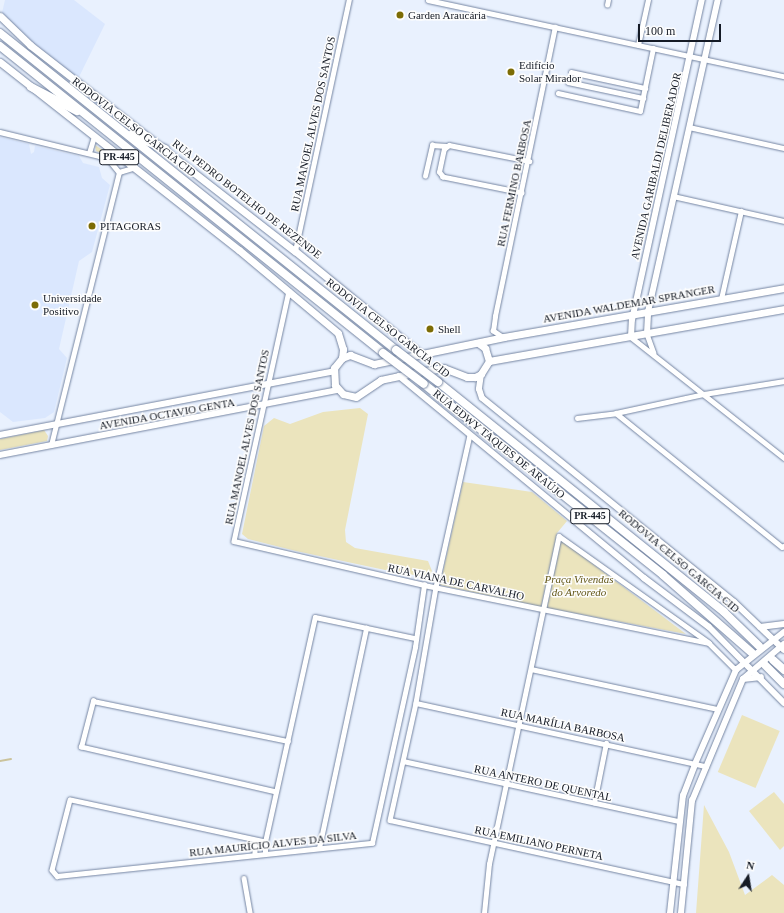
<!DOCTYPE html>
<html>
<head>
<meta charset="utf-8">
<style>
	body { margin:0 }
	#map { position:relative; width:784px; height:913px; overflow:hidden; background:#e9f1fe; font-family:Georgia,serif }
	div>[style] { position:absolute }
	.built>* { inset:0; background:#dae7fe }
	.green>* { inset:0; background:#ebe4bd; transform-origin:0 0 }
	.stream>* { height:1.5px; margin:-0.75px; padding:0 0.75px; transform-origin:0.75px; border-radius:0.75px; background:#cbc39c }
	.roads { filter:drop-shadow(0 0 1px #7585a2) drop-shadow(0 0 1px #7585a2) }
	.minor>* { height:4.5px; margin:-2.25px; padding:0 2.25px; transform-origin:2.25px; border-radius:2.25px; background:#fff }
	.tertiary>* { height:5.5px; margin:-2.75px; padding:0 2.75px; transform-origin:2.75px; border-radius:2.75px; background:#fff }
	.secondary>* { height:6px; margin:-3px; padding:0 3px; transform-origin:3px; border-radius:3px; background:#fff }
	.primary>* { height:7px; margin:-3.5px; padding:0 3.5px; transform-origin:3.5px; border-radius:3.5px; background:#fff }
	.motorway>* { height:8px; margin:-4px; padding:0 4px; transform-origin:4px; border-radius:4px; background:#fff }
	.bridges { filter:drop-shadow(0 0 1px #7585a2) drop-shadow(0 0 1px #7585a2) }
	.motorway-bridge>* { height:8px; margin:-4px; padding:0 4px; transform-origin:4px; border-radius:4px; background:#fff }
	.dots>* { width:11px; height:11px; translate:-50% -50%; box-sizing:border-box; border:2px solid #fdfdfd; border-radius:50% }
	span { translate:-50% -50%; white-space:nowrap; text-align:center; line-height:1.15; -webkit-text-stroke:3px #fdfdfd; paint-order:stroke }
	.shield-label span { padding:1px 3px; background:#fdfdfd; border:1px solid; border-radius:3px; -webkit-text-stroke-width:0 }
	.shield-label { font-size:10px; color:#151b26; font-weight:700 }
	.poi-label { font-size:11px; color:#151b26 }
	.left { translate:0 -50%; text-align:left }
	.street-label { font-size:11px; color:#151b26 }
	.park-label { font-size:11px; color:#625615; font-style:italic }
	.north { position:absolute; left:728px; top:857px; width:40px; height:40px; -webkit-text-stroke:3px #fdfdfd; paint-order:stroke; rotate:12deg; font-size:11px; font-weight:700; line-height:16px; text-align:center; color:#151b26 }
	.north::after { content:''; display:block; margin:auto; width:14px; height:18px; background:#151b26; clip-path:polygon(50% 0,100% 100%,50% 72%,0 100%) }
	.scale { position:absolute; left:638px; top:24px; width:83px; height:18px; box-sizing:border-box; border:2px solid #151b26; border-top:0; padding-left:5px; font-size:12px; line-height:14px; white-space:nowrap; color:#151b26; -webkit-text-stroke:3px #fdfdfd; paint-order:stroke }
</style>
</head>
<body>
<div id="map">
	<div class="built">
		<i style="clip-path:polygon(5px 0,74px 0,105px 24px,78px 79px,1px 17px)"></i>
		<i style="clip-path:polygon(0 137px,29px 144px,31px 154px,34px 152px,35px 146px,79px 156px,83px 163px,99px 167px,102px 178px,110px 185px,92px 252px,79px 261px,59px 349px,67px 358px,54px 412px,45px 418px,13px 422px,0 412px)"></i>
	</div>
	<div class="green">
		<i style="clip-path:polygon(95px 145px,119px 161px,117px 164px,110px 157px,96px 151px)"></i>
		<i style="clip-path:polygon(360px 408px,368px 414px,345px 530px,346px 542px,355px 548px,428px 561px,432px 571px,429px 577px,399px 573px,296px 551px,248px 539px,242px 534px,264px 426px,274px 418px,290px 424px,323px 412px)"></i>
		<i style="clip-path:polygon(44px 430px,48px 436px,47px 441px,0 450px,0 439px)"></i>
		<i style="clip-path:polygon(463px 482px,532px 492px,567px 521px,557px 533px,541px 607px,440px 585px)"></i>
		<i style="clip-path:polygon(561px 540px,686px 634px,547px 608px)"></i>
		<i style="left:742px;top:715px;width:41px;height:62px;rotate:23deg"></i>
		<i style="clip-path:polygon(774px 792px,784px 804px,784px 846px,780px 850px,749px 811px)"></i>
		<i style="clip-path:polygon(704px 805px,729px 852px,745px 895px,772px 875px,784px 885px,784px 913px,696px 913px)"></i>
	</div>
	<div class="stream">
		<i style="left:0;top:761px;width:11px;rotate:-10deg"></i>
	</div>
	<div class="roads">
		<div class="minor">
			<i style="left:428px;top:0;width:364px;rotate:12.1deg"></i>
			<i style="left:607px;top:5px;width:5px;rotate:-79deg"></i>
			<i style="left:638px;top:45px;width:46px;rotate:-77.5deg"></i>
			<i style="left:571px;top:72px;width:76px;rotate:12.2deg"></i>
			<i style="left:568px;top:82px;width:77px;rotate:12deg"></i>
			<i style="left:558px;top:93px;width:84px;rotate:12.4deg"></i>
			<i style="left:640px;top:111px;width:64px;rotate:-78.3deg"></i>
			<i style="left:689px;top:127px;width:97px;rotate:12.5deg"></i>
			<i style="left:0;top:132px;width:102px;rotate:13.6deg"></i>
			<i style="left:99px;top:156px;width:12px;rotate:24deg"></i>
			<i style="left:110px;top:161px;width:14px;rotate:51deg"></i>
			<i style="left:89px;top:153px;width:17px;rotate:-73deg"></i>
			<i style="left:119px;top:172px;width:15px;rotate:-16deg"></i>
			<i style="left:425px;top:176px;width:32px;rotate:-77deg"></i>
			<i style="left:432px;top:145px;width:14px;rotate:4deg"></i>
			<i style="left:522px;top:193px;width:81px;rotate:-168.6deg"></i>
			<i style="left:443px;top:177px;width:6px;rotate:-129deg"></i>
			<i style="left:439px;top:172px;width:24px;rotate:-78deg"></i>
			<i style="left:444px;top:149px;width:6px;rotate:-39deg"></i>
			<i style="left:449px;top:145px;width:82px;rotate:11.3deg"></i>
			<i style="left:673px;top:196px;width:114px;rotate:12.7deg"></i>
			<i style="left:295px;top:251px;width:257px;rotate:-77.9deg"></i>
			<i style="left:289px;top:291px;width:256px;rotate:102.4deg"></i>
			<i style="left:234px;top:541px;width:195px;rotate:13deg"></i>
			<i style="left:424px;top:585px;width:291px;rotate:11.5deg"></i>
			<i style="left:709px;top:643px;width:38px;rotate:45deg"></i>
			<i style="left:721px;top:299px;width:90px;rotate:-77.2deg"></i>
			<i style="left:647px;top:334px;width:20px;rotate:70deg"></i>
			<i style="left:502px;top:337px;width:11px;rotate:-146deg"></i>
			<i style="left:493px;top:331px;width:15px;rotate:-82deg"></i>
			<i style="left:495px;top:316px;width:295px;rotate:-78.3deg"></i>
			<i style="left:631px;top:337px;width:195px;rotate:38.3deg"></i>
			<i style="left:616px;top:413px;width:213px;rotate:38.9deg"></i>
			<i style="left:782px;top:547px;width:2px;rotate:-27deg"></i>
			<i style="left:577px;top:418px;width:39px;rotate:-7deg"></i>
			<i style="left:616px;top:413px;width:90px;rotate:-12.2deg"></i>
			<i style="left:704px;top:394px;width:81px;rotate:-9.2deg"></i>
			<i style="left:470px;top:435px;width:156px;rotate:102.6deg"></i>
			<i style="left:436px;top:587px;width:118px;rotate:99.8deg"></i>
			<i style="left:416px;top:703px;width:120px;rotate:102.5deg"></i>
			<i style="left:390px;top:820px;width:301px;rotate:12.3deg"></i>
			<i style="left:51px;top:445px;width:281px;rotate:-76deg"></i>
			<i style="left:531px;top:669px;width:191px;rotate:12.1deg"></i>
			<i style="left:416px;top:703px;width:297px;rotate:12.3deg"></i>
			<i style="left:403px;top:761px;width:282px;rotate:12.3deg"></i>
			<i style="left:276px;top:792px;width:200px;rotate:-167deg"></i>
			<i style="left:81px;top:747px;width:48px;rotate:-75.4deg"></i>
			<i style="left:93px;top:701px;width:199px;rotate:11.6deg"></i>
			<i style="left:594px;top:803px;width:61px;rotate:-78.7deg"></i>
			<i style="left:255px;top:840px;width:15px;rotate:90deg"></i>
			<i style="left:265px;top:842px;width:199px;rotate:-167.8deg"></i>
			<i style="left:70px;top:800px;width:72px;rotate:104.4deg"></i>
			<i style="left:52px;top:870px;width:8px;rotate:50deg"></i>
			<i style="left:57px;top:876px;width:317px;rotate:-6deg"></i>
			<i style="left:372px;top:843px;width:201px;rotate:-77.6deg"></i>
			<i style="left:415px;top:647px;width:63px;rotate:-81.7deg"></i>
			<i style="left:319px;top:848px;width:225px;rotate:-77.9deg"></i>
			<i style="left:265px;top:854px;width:12px;rotate:-90deg"></i>
			<i style="left:265px;top:842px;width:230px;rotate:-77.5deg"></i>
			<i style="left:315px;top:617px;width:102px;rotate:11.9deg"></i>
			<i style="left:244px;top:878px;width:36px;rotate:80deg"></i>
			<i style="left:484px;top:913px;width:49px;rotate:-84.2deg"></i>
			<i style="left:489px;top:864px;width:335px;rotate:-78deg"></i>
			<i style="left:559px;top:536px;width:183px;rotate:35.4deg"></i>
		</div>
		<div class="tertiary">
			<i style="left:647px;top:334px;width:22px;rotate:-87deg"></i>
			<i style="left:648px;top:312px;width:320px;rotate:-77.4deg"></i>
			<i style="left:631px;top:337px;width:17px;rotate:-87deg"></i>
			<i style="left:632px;top:320px;width:328px;rotate:-77.7deg"></i>
			<i style="left:0;top:435px;width:340px;rotate:-10.8deg"></i>
			<i style="left:0;top:455px;width:344px;rotate:-10.9deg"></i>
			<i style="left:670px;top:913px;width:118px;rotate:-83.7deg"></i>
			<i style="left:683px;top:796px;width:34px;rotate:-69deg"></i>
			<i style="left:695px;top:764px;width:103px;rotate:-66.4deg"></i>
			<i style="left:736px;top:670px;width:61px;rotate:-38.4deg"></i>
			<i style="left:681px;top:913px;width:113px;rotate:-84.4deg"></i>
			<i style="left:692px;top:801px;width:132px;rotate:-67.3deg"></i>
			<i style="left:743px;top:679px;width:54px;rotate:-40.5deg"></i>
		</div>
		<div class="secondary">
			<i style="left:481px;top:374px;width:15px;rotate:98deg"></i>
			<i style="left:479px;top:389px;width:9px;rotate:72deg"></i>
			<i style="left:482px;top:398px;width:324px;rotate:39deg"></i>
			<i style="left:734px;top:602px;width:69px;rotate:43.8deg"></i>
			<i style="left:399px;top:376px;width:318px;rotate:39.5deg"></i>
			<i style="left:644px;top:578px;width:81px;rotate:37deg"></i>
			<i style="left:709px;top:627px;width:107px;rotate:45.4deg"></i>
			<i style="left:760px;top:627px;width:24px;rotate:-7deg"></i>
			<i style="left:743px;top:679px;width:18px;rotate:-6deg"></i>
		</div>
		<div class="primary">
			<i style="left:0;top:16px;width:42px;rotate:44deg"></i>
			<i style="left:30px;top:45px;width:336px;rotate:37.9deg"></i>
			<i style="left:295px;top:251px;width:164px;rotate:39.3deg"></i>
			<i style="left:0;top:62px;width:304px;rotate:38.2deg"></i>
			<i style="left:239px;top:250px;width:129px;rotate:40deg"></i>
			<i style="left:338px;top:333px;width:17px;rotate:73deg"></i>
			<i style="left:343px;top:349px;width:9px;rotate:96deg"></i>
			<i style="left:478px;top:343px;width:9px;rotate:36deg"></i>
			<i style="left:485px;top:348px;width:14px;rotate:73deg"></i>
			<i style="left:489px;top:361px;width:15px;rotate:122deg"></i>
			<i style="left:481px;top:374px;width:7px;rotate:153deg"></i>
			<i style="left:475px;top:377px;width:8px;rotate:180deg"></i>
			<i style="left:467px;top:377px;width:25px;rotate:-159deg"></i>
			<i style="left:444px;top:368px;width:26px;rotate:171deg"></i>
			<i style="left:418px;top:372px;width:38px;rotate:168deg"></i>
			<i style="left:381px;top:380px;width:30px;rotate:146deg"></i>
			<i style="left:356px;top:397px;width:13px;rotate:-167deg"></i>
			<i style="left:343px;top:394px;width:12px;rotate:-132deg"></i>
			<i style="left:335px;top:385px;width:17px;rotate:-93deg"></i>
			<i style="left:334px;top:368px;width:13px;rotate:-51deg"></i>
			<i style="left:342px;top:358px;width:9px;rotate:-21deg"></i>
			<i style="left:350px;top:355px;width:26px;rotate:21deg"></i>
			<i style="left:374px;top:364px;width:133px;rotate:-11.7deg"></i>
			<i style="left:504px;top:337px;width:284px;rotate:-9.9deg"></i>
			<i style="left:489px;top:361px;width:300px;rotate:-10deg"></i>
		</div>
		<div class="motorway">
			<i style="left:0;top:33px;width:507px;rotate:38.68deg"></i>
			<i style="left:0;top:46px;width:491px;rotate:38.7deg"></i>
			<i style="left:31px;top:87px;width:52px;rotate:27.6deg"></i>
			<i style="left:131px;top:135px;width:37px;rotate:22deg"></i>
			<i style="left:438px;top:382px;width:367px;rotate:38.8deg"></i>
			<i style="left:724px;top:612px;width:49px;rotate:44.2deg"></i>
			<i style="left:424px;top:384px;width:306px;rotate:38.6deg"></i>
			<i style="left:663px;top:575px;width:118px;rotate:41.2deg"></i>
			<i style="left:773px;top:660px;width:15px;rotate:42deg"></i>
			<i style="left:765px;top:665px;width:27px;rotate:45deg"></i>
		</div>
	</div>
	<div class="bridges">
		<div class="motorway-bridge">
			<i style="left:396px;top:350px;width:53px;rotate:37.3deg"></i>
			<i style="left:383px;top:353px;width:51px;rotate:37.1deg"></i>
		</div>
	</div>
	<div class="dots">
		<i style="left:400px;top:15px;background:#7c6c05"></i>
		<i style="left:511px;top:72px;background:#7c6c05"></i>
		<i style="left:92px;top:226px;background:#7c6c05"></i>
		<i style="left:35px;top:305px;background:#7c6c05"></i>
		<i style="left:430px;top:329px;background:#7c6c05"></i>
	</div>
	<div class="shield-label">
		<span style="left:119px;top:157px">PR-445</span>
		<span style="left:590px;top:516px">PR-445</span>
	</div>
	<div class="poi-label">
		<span class="left" style="left:408px;top:15px">Garden Araucária</span>
		<span class="left" style="left:519px;top:72px">Edifício<br>Solar Mirador</span>
		<span class="left" style="left:100px;top:226px">PITAGORAS</span>
		<span class="left" style="left:43px;top:305px">Universidade<br>Positivo</span>
		<span class="left" style="left:438px;top:329px">Shell</span>
	</div>
	<div class="street-label">
		<span style="left:313px;top:124px;rotate:-78deg">RUA MANOEL ALVES DOS SANTOS</span>
		<span style="left:134px;top:127px;rotate:38deg">RODOVIA CELSO GARCIA CID</span>
		<span style="left:656px;top:166px;rotate:-77deg">AVENIDA GARIBALDI DELIBERADOR</span>
		<span style="left:514px;top:183px;rotate:-78deg">RUA FERMINO BARBOSA</span>
		<span style="left:247px;top:199px;rotate:38deg">RUA PEDRO BOTELHO DE REZENDE</span>
		<span style="left:629px;top:304px;rotate:-10deg">AVENIDA WALDEMAR SPRANGER</span>
		<span style="left:388px;top:328px;rotate:38deg">RODOVIA CELSO GARCIA CID</span>
		<span style="left:167px;top:414px;rotate:-10deg">AVENIDA OCTAVIO GENTA</span>
		<span style="left:247px;top:437px;rotate:-78deg">RUA MANOEL ALVES DOS SANTOS</span>
		<span style="left:499px;top:444px;rotate:39deg">RUA EDWY TAQUES DE ARAÚJO</span>
		<span style="left:679px;top:561px;rotate:40deg">RODOVIA CELSO GARCIA CID</span>
		<span style="left:456px;top:582px;rotate:12deg">RUA VIANA DE CARVALHO</span>
		<span style="left:563px;top:725px;rotate:12deg">RUA MARÍLIA BARBOSA</span>
		<span style="left:543px;top:783px;rotate:12deg">RUA ANTERO DE QUENTAL</span>
		<span style="left:539px;top:843px;rotate:12deg">RUA EMILIANO PERNETA</span>
		<span style="left:273px;top:844px;rotate:-6deg">RUA MAURÍCIO ALVES DA SILVA</span>
	</div>
	<div class="park-label">
		<span style="left:579px;top:586px">Praça Vivendas<br>do Arvoredo</span>
	</div>
	<div class="north">N</div>
	<div class="scale">100 m</div>
</div>
</body>
</html>
